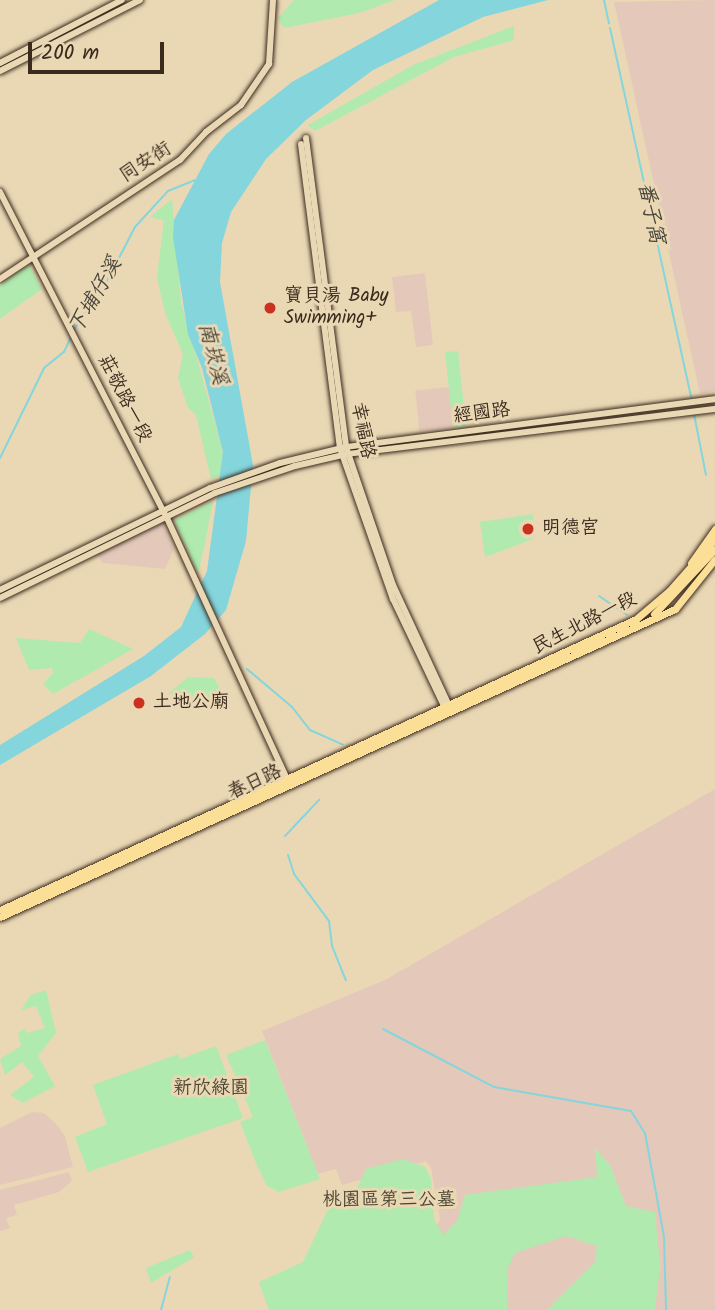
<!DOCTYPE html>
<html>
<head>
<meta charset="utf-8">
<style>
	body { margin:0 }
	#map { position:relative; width:715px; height:1310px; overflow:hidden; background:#ead8b5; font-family:Kalam,"LXGW WenKai TC",sans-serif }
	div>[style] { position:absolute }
	.built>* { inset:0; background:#e4c9ba; transform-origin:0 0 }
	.green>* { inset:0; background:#b0eaae; transform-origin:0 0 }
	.water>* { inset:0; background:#84d5dc }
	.stream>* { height:2px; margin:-1px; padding:0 1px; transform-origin:1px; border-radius:1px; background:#84d5dc }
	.roads { filter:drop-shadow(0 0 2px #3b2a1e) drop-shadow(0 0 2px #3b2a1e) }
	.secondary>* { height:6px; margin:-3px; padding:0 3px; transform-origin:3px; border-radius:3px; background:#ead8b5 }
	.primary>* { height:7px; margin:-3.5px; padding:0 3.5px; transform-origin:3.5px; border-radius:3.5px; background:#fbdf96 }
	.dots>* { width:19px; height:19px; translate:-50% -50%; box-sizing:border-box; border:4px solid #ead8b5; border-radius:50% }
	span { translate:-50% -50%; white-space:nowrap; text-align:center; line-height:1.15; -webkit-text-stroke:6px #ead8b5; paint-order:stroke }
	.street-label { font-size:19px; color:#3b2a1e }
	.poi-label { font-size:19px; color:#3b2a1e }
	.left { translate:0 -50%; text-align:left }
	.park-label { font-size:19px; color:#4d4734 }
	.water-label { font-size:21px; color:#46443a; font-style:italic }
	.scale { position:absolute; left:28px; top:42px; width:136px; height:32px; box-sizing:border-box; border:4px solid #3b2a1e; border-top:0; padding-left:9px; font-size:21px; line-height:24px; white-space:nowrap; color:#3b2a1e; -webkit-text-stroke:5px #ead8b5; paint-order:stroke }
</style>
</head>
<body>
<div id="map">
	<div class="built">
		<i style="clip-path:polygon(715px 0,715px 391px,700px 394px,614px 2px)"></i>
		<i style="clip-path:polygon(425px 273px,433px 345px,416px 347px,411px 311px,396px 312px,392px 277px)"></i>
		<i style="left:449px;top:387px;width:41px;height:34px;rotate:84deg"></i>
		<i style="clip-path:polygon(162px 523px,174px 549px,165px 569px,102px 563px,98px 554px)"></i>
		<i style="clip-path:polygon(715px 789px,715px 1310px,396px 1310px,394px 1295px,440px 1220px,431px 1168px,426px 1161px,342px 1185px,336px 1169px,318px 1174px,262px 1031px,385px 980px)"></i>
		<i style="clip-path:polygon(32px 1112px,44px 1113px,55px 1123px,65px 1136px,73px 1167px,0 1185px,0 1128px)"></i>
		<i style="clip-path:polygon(69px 1172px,72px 1181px,59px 1192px,14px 1205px,17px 1215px,6px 1218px,10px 1228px,0 1231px,0 1190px)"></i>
	</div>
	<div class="green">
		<i style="clip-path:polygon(294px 0,395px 0,359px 13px,284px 28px,278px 18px)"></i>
		<i style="clip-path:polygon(514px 26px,514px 40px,454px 57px,315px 131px,308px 125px,413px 65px)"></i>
		<i style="clip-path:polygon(172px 199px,181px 302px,223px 452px,222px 475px,211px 479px,196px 415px,188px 408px,178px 378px,183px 354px,165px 313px,157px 277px,164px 220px,150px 217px)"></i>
		<i style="clip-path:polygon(29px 265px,42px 289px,0 319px,0 285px)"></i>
		<i style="left:458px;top:351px;width:76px;height:13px;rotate:84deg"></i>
		<i style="clip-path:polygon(213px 501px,205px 543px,198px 574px,174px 520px)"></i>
		<i style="clip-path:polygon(533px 514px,533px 539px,485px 557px,480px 522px)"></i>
		<i style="clip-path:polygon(89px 629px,133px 649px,53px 694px,43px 684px,53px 673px,52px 668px,29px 670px,16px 638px,80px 643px)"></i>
		<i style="clip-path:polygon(188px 677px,214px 678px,222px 693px,188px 712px,169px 693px)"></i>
		<i style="clip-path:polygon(46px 990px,56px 1033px,38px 1056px,55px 1086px,23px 1103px,10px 1095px,34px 1077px,22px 1062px,5px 1075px,0 1059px,21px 1046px,18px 1033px,24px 1029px,27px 1033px,45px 1028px,36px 1006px,21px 1010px,31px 995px)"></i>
		<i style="clip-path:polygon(265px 1040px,320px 1179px,279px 1192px,267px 1186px,256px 1163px,240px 1122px,253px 1117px,226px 1055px)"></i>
		<i style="clip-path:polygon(216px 1046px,243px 1118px,88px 1172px,75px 1137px,107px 1124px,93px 1085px,178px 1054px,180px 1059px)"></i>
		<i style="clip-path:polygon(595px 1148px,610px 1165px,626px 1206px,655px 1212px,660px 1266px,655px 1310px,547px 1310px,595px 1262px,597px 1246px,566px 1236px,515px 1253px,508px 1268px,507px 1310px,269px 1310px,259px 1282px,303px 1262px,331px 1203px,347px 1210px,366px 1169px,403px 1159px,425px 1167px,431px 1178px,434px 1220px,444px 1235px,457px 1221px,465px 1195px,597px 1177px)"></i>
		<i style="clip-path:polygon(190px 1250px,194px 1257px,151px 1283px,146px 1268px)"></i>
	</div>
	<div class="water">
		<i style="clip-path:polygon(439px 0,548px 0,483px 17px,373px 70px,306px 120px,266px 159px,231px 212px,222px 243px,220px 282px,253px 465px,246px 541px,226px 610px,205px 634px,151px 676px,0 765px,0 745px,144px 656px,181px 627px,207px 571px,223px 452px,202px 368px,188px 334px,173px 237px,174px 220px,209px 154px,226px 134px,292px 82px)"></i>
	</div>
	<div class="stream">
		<i style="left:604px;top:0;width:24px;rotate:78deg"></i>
		<i style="left:610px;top:28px;width:378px;rotate:77.6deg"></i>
		<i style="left:73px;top:331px;width:58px;rotate:-55.5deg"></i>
		<i style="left:106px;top:283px;width:63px;rotate:-62.6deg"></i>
		<i style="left:135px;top:227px;width:49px;rotate:-47.5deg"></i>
		<i style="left:168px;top:191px;width:29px;rotate:-22deg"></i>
		<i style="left:694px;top:414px;width:62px;rotate:78.9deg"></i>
		<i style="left:0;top:458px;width:100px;rotate:-63.9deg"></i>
		<i style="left:44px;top:368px;width:26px;rotate:-39deg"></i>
		<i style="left:64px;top:352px;width:17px;rotate:-65deg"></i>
		<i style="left:599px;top:596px;width:34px;rotate:34deg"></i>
		<i style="left:247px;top:669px;width:59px;rotate:40.2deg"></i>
		<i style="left:292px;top:707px;width:29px;rotate:52deg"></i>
		<i style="left:310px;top:730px;width:36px;rotate:24deg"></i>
		<i style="left:285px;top:836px;width:50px;rotate:-46.6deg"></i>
		<i style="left:288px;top:855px;width:20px;rotate:72deg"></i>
		<i style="left:294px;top:874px;width:59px;rotate:53.3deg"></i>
		<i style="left:329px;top:921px;width:25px;rotate:83deg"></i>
		<i style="left:332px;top:946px;width:37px;rotate:68deg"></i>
		<i style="left:383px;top:1029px;width:125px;rotate:27.6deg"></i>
		<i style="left:494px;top:1087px;width:139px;rotate:9.9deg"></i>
		<i style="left:631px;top:1111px;width:26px;rotate:58deg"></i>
		<i style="left:645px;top:1133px;width:106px;rotate:79.6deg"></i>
		<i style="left:664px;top:1237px;width:73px;rotate:88.4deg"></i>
		<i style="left:161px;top:1310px;width:34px;rotate:-75deg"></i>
	</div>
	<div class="roads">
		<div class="secondary">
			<i style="left:0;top:63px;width:137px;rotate:-27.3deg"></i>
			<i style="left:0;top:71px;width:157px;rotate:-26.9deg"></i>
			<i style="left:306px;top:138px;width:312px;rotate:82.6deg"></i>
			<i style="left:346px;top:447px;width:146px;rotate:71.2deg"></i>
			<i style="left:393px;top:585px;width:136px;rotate:65.1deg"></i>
			<i style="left:301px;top:144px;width:306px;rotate:82.7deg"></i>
			<i style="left:340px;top:448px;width:160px;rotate:70.7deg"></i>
			<i style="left:393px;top:599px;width:123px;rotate:64.5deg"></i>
			<i style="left:0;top:192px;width:364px;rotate:62.9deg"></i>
			<i style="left:166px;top:516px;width:294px;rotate:65.3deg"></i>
			<i style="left:0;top:279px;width:216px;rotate:-33.5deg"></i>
			<i style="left:180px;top:160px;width:38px;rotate:-47deg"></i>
			<i style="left:206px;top:132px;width:44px;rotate:-37.6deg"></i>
			<i style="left:241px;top:105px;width:50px;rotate:-55.7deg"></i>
			<i style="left:269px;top:64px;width:64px;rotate:-86.4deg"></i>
			<i style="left:0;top:590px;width:233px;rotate:-25.9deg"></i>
			<i style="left:210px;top:488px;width:74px;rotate:-19.7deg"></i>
			<i style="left:280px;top:463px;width:68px;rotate:-13.6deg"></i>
			<i style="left:346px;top:447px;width:372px;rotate:-7.4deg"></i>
			<i style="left:0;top:598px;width:239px;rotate:-26deg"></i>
			<i style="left:215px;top:493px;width:84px;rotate:-18.6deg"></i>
			<i style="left:295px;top:466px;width:53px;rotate:-13deg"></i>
			<i style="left:347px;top:454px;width:371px;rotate:-7deg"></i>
		</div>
		<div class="primary">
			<i style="left:691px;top:563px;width:42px;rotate:-54.8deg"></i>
			<i style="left:654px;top:614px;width:89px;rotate:-46.8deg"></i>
			<i style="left:0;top:910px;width:699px;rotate:-24.59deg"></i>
			<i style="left:636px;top:619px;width:43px;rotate:-40.3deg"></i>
			<i style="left:669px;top:591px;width:69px;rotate:-48.5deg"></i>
			<i style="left:0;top:917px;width:742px;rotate:-24.53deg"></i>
			<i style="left:675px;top:609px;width:64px;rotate:-51.3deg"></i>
		</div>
	</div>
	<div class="dots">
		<i style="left:270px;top:308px;background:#c8321e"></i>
		<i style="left:528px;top:529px;background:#c8321e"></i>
		<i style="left:139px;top:703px;background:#c8321e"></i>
	</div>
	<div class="street-label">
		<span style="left:146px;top:163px;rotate:-33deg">同安街</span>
		<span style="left:124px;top:399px;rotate:63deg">莊敬路一段</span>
		<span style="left:482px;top:414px;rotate:-7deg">經國路</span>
		<span style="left:362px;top:431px;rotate:79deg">幸福路</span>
		<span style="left:585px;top:624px;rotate:-27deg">民生北路一段</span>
		<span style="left:255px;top:783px;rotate:-25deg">春日路</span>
	</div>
	<div class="poi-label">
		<span class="left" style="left:284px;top:308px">寶貝湯 Baby<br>Swimming+</span>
		<span class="left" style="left:542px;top:529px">明德宮</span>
		<span class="left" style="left:153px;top:703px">土地公廟</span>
	</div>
	<div class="park-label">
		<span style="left:211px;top:1089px">新欣綠園</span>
		<span style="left:389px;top:1201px">桃園區第三公墓</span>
	</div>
	<div class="water-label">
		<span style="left:650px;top:213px;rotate:78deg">番子窩</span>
		<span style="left:96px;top:296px;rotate:-60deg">下埔仔溪</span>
		<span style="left:212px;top:354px;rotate:76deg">南崁溪</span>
	</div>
	<div class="scale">200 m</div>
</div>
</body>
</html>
